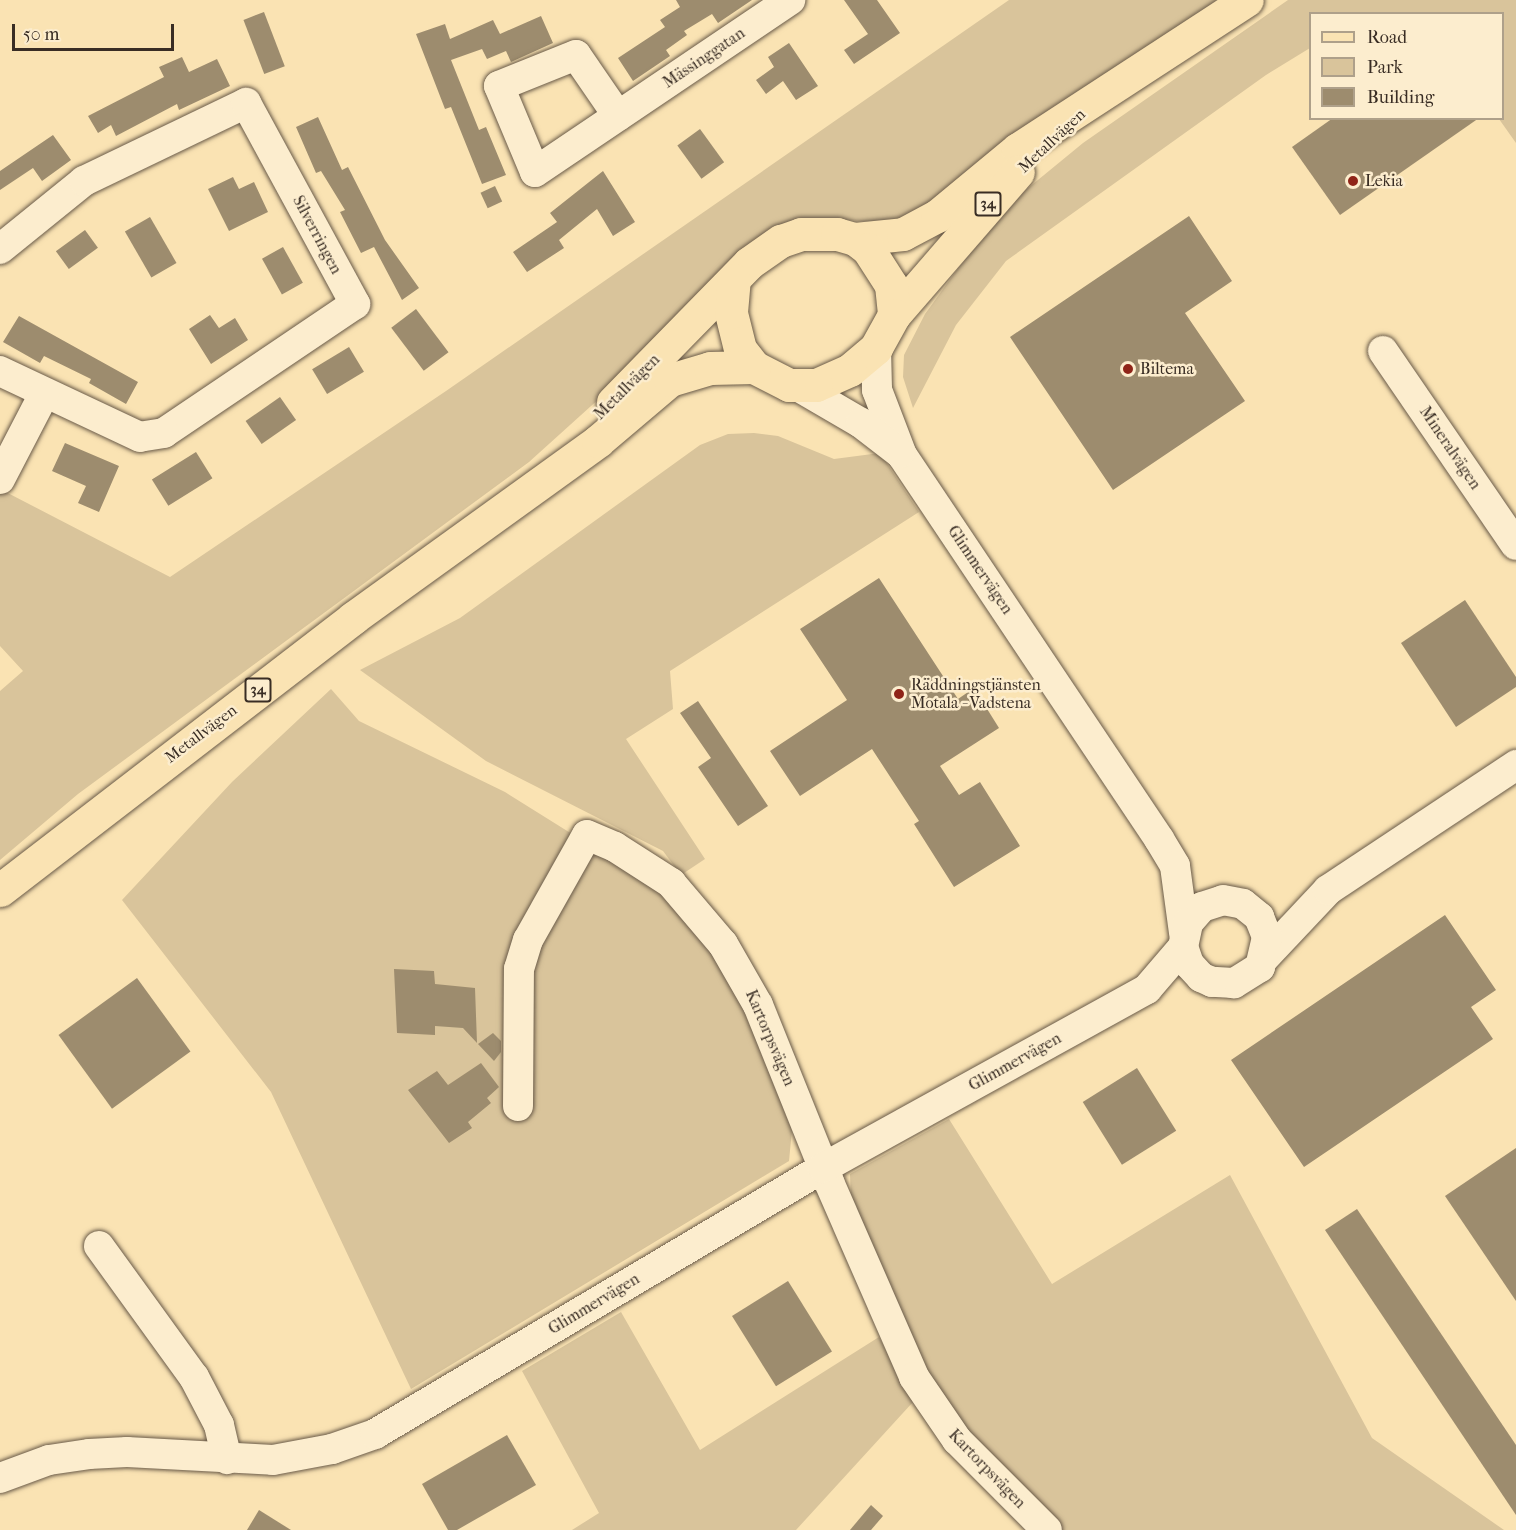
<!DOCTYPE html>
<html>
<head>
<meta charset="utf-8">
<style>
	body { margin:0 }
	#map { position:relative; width:1516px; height:1530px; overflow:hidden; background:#fae3b3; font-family:"IM FELL French Canon",serif }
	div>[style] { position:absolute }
	.green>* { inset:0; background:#d9c49b }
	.building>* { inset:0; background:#9d8c6e; transform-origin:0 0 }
	.roads { filter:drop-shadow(0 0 2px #695a48) drop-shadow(0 0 2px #695a48) }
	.minor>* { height:30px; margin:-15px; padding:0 15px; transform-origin:15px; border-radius:15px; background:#fcedce }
	.major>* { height:33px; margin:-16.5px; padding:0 16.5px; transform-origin:16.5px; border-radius:16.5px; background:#fae3b3 }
	.dots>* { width:16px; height:16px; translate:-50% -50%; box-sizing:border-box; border:3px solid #fcedce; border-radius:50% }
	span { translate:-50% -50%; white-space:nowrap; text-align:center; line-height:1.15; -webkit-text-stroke:5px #fcedce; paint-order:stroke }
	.shield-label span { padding:2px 4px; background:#fcedce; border:2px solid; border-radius:4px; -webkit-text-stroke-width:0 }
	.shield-label { font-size:15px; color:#392d24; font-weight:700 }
	.street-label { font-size:16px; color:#392d24 }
	.poi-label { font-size:16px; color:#392d24 }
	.left { translate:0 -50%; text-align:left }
	.legend { position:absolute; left:1309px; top:12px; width:195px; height:108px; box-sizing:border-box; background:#fcedce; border:2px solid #aea08a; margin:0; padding:8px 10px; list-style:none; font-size:18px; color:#392d24 }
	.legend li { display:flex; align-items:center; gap:12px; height:30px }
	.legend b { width:30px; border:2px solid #aea08a }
	.scale { position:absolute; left:12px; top:24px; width:162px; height:27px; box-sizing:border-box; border:3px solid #392d24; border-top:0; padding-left:8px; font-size:18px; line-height:21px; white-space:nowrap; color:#392d24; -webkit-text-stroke:4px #fcedce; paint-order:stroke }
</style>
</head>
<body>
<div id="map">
	<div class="green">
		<i style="clip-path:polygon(1009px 0,1217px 0,923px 214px,891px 223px,818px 218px,642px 360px,529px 462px,78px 794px,0 860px,0 691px,23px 671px,0 646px,0 489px,170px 577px,446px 391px)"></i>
		<i style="clip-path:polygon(1288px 0,1516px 0,1516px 143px,1499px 119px,1502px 118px,1502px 14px,1310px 14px,1310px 48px,1266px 75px,1006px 261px,956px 325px,913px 408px,903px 377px,904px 355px,925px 314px,999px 212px,1083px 143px)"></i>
		<i style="clip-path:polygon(754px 433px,778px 436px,834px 459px,880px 453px,919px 512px,670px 671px,673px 709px,626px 739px,705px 859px,681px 875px,663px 851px,486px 761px,360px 670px,460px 618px,700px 445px,728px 434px)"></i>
		<i style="clip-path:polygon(331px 689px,359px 721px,505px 792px,673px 897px,743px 1000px,792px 1130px,789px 1161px,411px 1389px,271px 1092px,122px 900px,232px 782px)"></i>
		<i style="clip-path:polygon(949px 1119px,1052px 1284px,1230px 1175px,1372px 1438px,1504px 1530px,1053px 1530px,925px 1404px,853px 1246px,850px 1174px)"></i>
		<i style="clip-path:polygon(621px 1312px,700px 1450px,879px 1337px,913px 1402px,796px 1530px,572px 1530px,599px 1513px,522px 1371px)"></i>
	</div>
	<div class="building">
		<i style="clip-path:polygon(676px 0,752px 0,718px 23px,712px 14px,684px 31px,687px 35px,666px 50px,670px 56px,633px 81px,618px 58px,665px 27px,660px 20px,680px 7px)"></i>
		<i style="clip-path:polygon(844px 0,877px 0,900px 33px,854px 64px,844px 50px,868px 34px)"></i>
		<i style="left:264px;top:12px;width:58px;height:22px;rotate:69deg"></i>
		<i style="clip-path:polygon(541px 16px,553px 43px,511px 62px,506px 51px,487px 59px,482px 49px,451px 60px,479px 130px,486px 127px,506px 175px,482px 184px,451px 107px,445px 109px,416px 34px,445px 24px,450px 39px,493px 20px,500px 34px)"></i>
		<i style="clip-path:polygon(789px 43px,818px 86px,796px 100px,783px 81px,766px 94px,756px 80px,774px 67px,768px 57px)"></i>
		<i style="clip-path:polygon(182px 57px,189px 72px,217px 59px,230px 86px,179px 110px,177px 104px,116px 136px,111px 125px,98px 133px,88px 116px,164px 77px,159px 67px)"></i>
		<i style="clip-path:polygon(318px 117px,342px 170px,348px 167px,385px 240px,419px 288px,402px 300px,374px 247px,361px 253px,340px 212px,345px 210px,321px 171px,316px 173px,296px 127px)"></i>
		<i style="clip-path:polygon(1333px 118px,1479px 118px,1340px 215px,1292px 147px)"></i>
		<i style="left:700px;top:129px;width:41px;height:28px;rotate:54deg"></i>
		<i style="clip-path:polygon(53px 135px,71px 160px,42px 181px,33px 168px,0 190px,0 171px)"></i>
		<i style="clip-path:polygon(603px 171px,635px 222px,613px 236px,597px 209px,559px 240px,564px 248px,527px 272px,513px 252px,557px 222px,550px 213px)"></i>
		<i style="clip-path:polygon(233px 177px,239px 189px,254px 182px,268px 212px,229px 231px,208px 189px)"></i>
		<i style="left:495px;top:186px;width:17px;height:16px;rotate:65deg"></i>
		<i style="clip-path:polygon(1189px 216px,1232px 281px,1185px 313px,1245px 401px,1113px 490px,1010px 337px)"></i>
		<i style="left:150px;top:217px;width:53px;height:29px;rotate:60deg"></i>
		<i style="left:85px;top:230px;width:22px;height:36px;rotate:54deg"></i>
		<i style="left:283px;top:247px;width:41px;height:24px;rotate:61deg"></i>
		<i style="left:416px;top:309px;width:54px;height:31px;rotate:53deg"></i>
		<i style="clip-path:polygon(210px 315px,219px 328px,235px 318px,248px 340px,211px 364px,189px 329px)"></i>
		<i style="clip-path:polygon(19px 316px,138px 382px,126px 404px,89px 383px,91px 379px,44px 356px,40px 363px,3px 342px)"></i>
		<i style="left:349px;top:347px;width:29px;height:43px;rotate:59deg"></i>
		<i style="left:280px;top:397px;width:28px;height:42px;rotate:55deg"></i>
		<i style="clip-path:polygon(65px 443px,119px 466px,99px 512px,78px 503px,86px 486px,52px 471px)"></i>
		<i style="left:196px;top:452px;width:31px;height:52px;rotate:58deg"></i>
		<i style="clip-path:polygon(879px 578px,958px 699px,974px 688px,999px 728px,940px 766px,959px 795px,980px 782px,1020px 846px,954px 887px,914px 824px,919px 821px,872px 749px,800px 796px,770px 751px,847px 700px,800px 629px)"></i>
		<i style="clip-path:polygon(1465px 600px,1516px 677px,1516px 687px,1456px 727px,1401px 643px)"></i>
		<i style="clip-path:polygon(698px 701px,768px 806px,738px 826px,698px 767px,711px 758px,680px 713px)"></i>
		<i style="clip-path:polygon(1445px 915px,1496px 990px,1471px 1007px,1493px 1039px,1304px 1167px,1231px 1060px)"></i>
		<i style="clip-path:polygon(394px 969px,434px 971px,435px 984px,475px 988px,477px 1043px,463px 1028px,435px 1026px,435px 1035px,397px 1033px)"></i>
		<i style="left:137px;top:978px;width:91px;height:97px;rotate:54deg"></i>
		<i style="clip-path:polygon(493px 1033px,501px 1041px,501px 1052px,494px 1061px,478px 1044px)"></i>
		<i style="clip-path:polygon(481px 1063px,499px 1087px,487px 1098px,491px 1103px,468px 1122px,472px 1128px,449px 1143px,408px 1090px,437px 1071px,448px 1085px)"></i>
		<i style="left:1137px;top:1068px;width:74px;height:64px;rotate:58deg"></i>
		<i style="clip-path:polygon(1516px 1148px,1516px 1301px,1445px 1196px)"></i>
		<i style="clip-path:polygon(1357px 1209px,1516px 1445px,1516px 1515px,1325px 1230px)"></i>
		<i style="left:788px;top:1281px;width:83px;height:66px;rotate:58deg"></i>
		<i style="clip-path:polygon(507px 1435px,536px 1485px,457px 1530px,448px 1530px,422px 1484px)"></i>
		<i style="clip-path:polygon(871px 1505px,883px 1516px,871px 1530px,850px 1530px)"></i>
		<i style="clip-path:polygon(259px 1510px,291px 1530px,247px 1530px)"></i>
	</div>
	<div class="roads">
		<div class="minor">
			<i style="left:618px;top:116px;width:74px;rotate:-124.5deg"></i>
			<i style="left:576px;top:55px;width:83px;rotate:158.1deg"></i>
			<i style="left:499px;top:86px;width:93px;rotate:67.3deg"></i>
			<i style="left:535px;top:172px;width:308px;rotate:-34deg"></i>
			<i style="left:0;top:249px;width:108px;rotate:-39deg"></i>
			<i style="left:84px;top:181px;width:180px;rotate:-25.7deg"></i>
			<i style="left:246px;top:103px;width:229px;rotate:61.5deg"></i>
			<i style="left:355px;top:304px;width:230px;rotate:146deg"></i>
			<i style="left:164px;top:433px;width:24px;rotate:171deg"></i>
			<i style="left:140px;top:437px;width:155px;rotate:-154.8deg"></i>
			<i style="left:876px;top:348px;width:42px;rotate:88.6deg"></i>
			<i style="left:877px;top:390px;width:70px;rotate:69deg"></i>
			<i style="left:902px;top:455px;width:462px;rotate:56.2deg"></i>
			<i style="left:1159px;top:839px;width:31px;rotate:59deg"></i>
			<i style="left:1175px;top:866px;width:68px;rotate:82.3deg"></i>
			<i style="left:1383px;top:351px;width:235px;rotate:55.6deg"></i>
			<i style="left:801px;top:388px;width:69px;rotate:30.3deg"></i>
			<i style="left:861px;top:423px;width:49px;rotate:37.6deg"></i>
			<i style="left:0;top:479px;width:96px;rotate:-62.6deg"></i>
			<i style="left:1264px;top:958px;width:93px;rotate:-46.7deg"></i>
			<i style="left:1328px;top:890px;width:226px;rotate:-33.6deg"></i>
			<i style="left:518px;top:1106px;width:137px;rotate:-89.6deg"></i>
			<i style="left:519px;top:969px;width:30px;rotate:-73deg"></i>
			<i style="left:528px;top:940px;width:120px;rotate:-60.7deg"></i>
			<i style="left:587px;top:835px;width:30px;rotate:23deg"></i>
			<i style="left:615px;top:847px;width:67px;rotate:32.7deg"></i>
			<i style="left:671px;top:883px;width:80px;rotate:49.6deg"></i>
			<i style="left:723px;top:944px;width:70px;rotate:60.2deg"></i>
			<i style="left:758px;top:1005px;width:191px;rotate:68.1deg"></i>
			<i style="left:829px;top:1182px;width:213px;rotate:66.4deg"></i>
			<i style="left:914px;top:1377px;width:76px;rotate:55.7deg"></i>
			<i style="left:957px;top:1440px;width:127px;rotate:45deg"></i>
			<i style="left:99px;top:1246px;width:162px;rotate:54.1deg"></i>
			<i style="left:194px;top:1377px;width:54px;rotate:62.5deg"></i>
			<i style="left:219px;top:1425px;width:35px;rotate:77deg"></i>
			<i style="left:0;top:1478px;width:52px;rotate:-20.2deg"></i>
			<i style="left:49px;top:1460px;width:40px;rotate:-8.5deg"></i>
			<i style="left:89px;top:1454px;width:38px;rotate:-3deg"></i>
			<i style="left:127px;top:1452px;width:146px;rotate:3.1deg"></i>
			<i style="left:273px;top:1460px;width:60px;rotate:-10.6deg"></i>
			<i style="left:332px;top:1449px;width:46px;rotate:-19.2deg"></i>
			<i style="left:375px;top:1434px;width:521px;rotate:-30.7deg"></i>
			<i style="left:823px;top:1168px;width:370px;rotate:-28.9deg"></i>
			<i style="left:1147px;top:989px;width:55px;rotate:-49.4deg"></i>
			<i style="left:1183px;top:947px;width:25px;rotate:-78deg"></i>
			<i style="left:1188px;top:923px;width:21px;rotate:-49deg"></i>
			<i style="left:1202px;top:907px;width:22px;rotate:-18deg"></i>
			<i style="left:1223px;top:900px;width:20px;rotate:11deg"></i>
			<i style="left:1243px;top:904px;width:21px;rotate:39deg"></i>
			<i style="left:1259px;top:917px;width:22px;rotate:68deg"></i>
			<i style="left:1267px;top:937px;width:31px;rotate:103deg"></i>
			<i style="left:1260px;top:967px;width:31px;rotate:148deg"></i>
			<i style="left:1234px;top:983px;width:22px;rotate:-177deg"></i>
			<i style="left:1212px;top:982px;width:12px;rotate:-156deg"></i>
			<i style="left:1201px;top:977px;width:18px;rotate:-133deg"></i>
			<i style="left:1189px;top:964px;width:18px;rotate:-109deg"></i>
		</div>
		<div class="major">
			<i style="left:855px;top:239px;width:48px;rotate:-5.9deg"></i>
			<i style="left:903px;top:234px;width:38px;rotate:-28deg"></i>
			<i style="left:937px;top:216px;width:105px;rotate:-39.6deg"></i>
			<i style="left:1018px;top:149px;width:273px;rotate:-33.1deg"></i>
			<i style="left:894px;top:315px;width:189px;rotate:-49.1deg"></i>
			<i style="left:613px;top:402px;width:194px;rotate:-45.6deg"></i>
			<i style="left:749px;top:263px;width:39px;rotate:-35deg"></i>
			<i style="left:781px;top:241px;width:21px;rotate:-19deg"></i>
			<i style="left:801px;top:234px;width:36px"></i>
			<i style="left:837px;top:234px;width:19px;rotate:16deg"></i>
			<i style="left:855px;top:239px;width:16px;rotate:38deg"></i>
			<i style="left:868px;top:249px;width:43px;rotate:57.4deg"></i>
			<i style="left:891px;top:285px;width:30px;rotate:84deg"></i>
			<i style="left:894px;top:315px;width:38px;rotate:119deg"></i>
			<i style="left:876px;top:348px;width:34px;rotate:140deg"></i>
			<i style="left:850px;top:370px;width:37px;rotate:156deg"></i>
			<i style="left:816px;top:385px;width:27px;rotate:180deg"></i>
			<i style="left:789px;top:385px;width:39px;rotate:-153deg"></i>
			<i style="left:754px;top:367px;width:23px;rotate:-128deg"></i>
			<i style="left:740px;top:349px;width:38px;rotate:-104deg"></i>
			<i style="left:731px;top:312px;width:32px;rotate:-85deg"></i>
			<i style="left:0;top:890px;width:446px;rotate:-37.6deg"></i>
			<i style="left:353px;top:618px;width:302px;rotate:-35.8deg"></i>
			<i style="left:598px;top:441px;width:94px;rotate:-40.3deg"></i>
			<i style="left:670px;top:380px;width:42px;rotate:-16.7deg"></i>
			<i style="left:710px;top:368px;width:44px;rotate:-1.3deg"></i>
		</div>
	</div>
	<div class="dots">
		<i style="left:1353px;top:181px;background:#8f2418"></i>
		<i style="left:1128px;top:369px;background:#8f2418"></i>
		<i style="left:899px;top:694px;background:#8f2418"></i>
	</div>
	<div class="shield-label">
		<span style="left:988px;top:204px">34</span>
		<span style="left:258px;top:690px">34</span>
	</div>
	<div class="street-label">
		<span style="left:704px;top:58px;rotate:-34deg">Mässinggatan</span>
		<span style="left:1052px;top:141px;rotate:-43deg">Metallvägen</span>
		<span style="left:317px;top:235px;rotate:62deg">Silverringen</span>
		<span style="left:627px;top:387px;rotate:-45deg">Metallvägen</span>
		<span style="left:1450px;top:448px;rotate:56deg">Mineralvägen</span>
		<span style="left:980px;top:570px;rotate:56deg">Glimmervägen</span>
		<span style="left:201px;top:734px;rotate:-37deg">Metallvägen</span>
		<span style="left:770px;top:1038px;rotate:67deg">Kartorpsvägen</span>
		<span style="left:1015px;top:1062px;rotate:-29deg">Glimmervägen</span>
		<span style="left:594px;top:1304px;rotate:-31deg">Glimmervägen</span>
		<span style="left:987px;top:1469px;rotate:46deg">Kartorpsvägen</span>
	</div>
	<div class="poi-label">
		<span class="left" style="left:1365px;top:181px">Lekia</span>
		<span class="left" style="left:1140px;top:369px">Biltema</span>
		<span class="left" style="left:911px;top:694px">Räddningstjänsten<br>Motala - Vadstena</span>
	</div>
	<ul class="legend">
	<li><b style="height:8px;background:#fae3b3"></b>Road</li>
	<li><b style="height:16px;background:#d9c49b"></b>Park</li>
	<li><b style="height:16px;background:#9d8c6e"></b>Building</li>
	</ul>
	<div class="scale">50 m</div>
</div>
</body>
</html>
